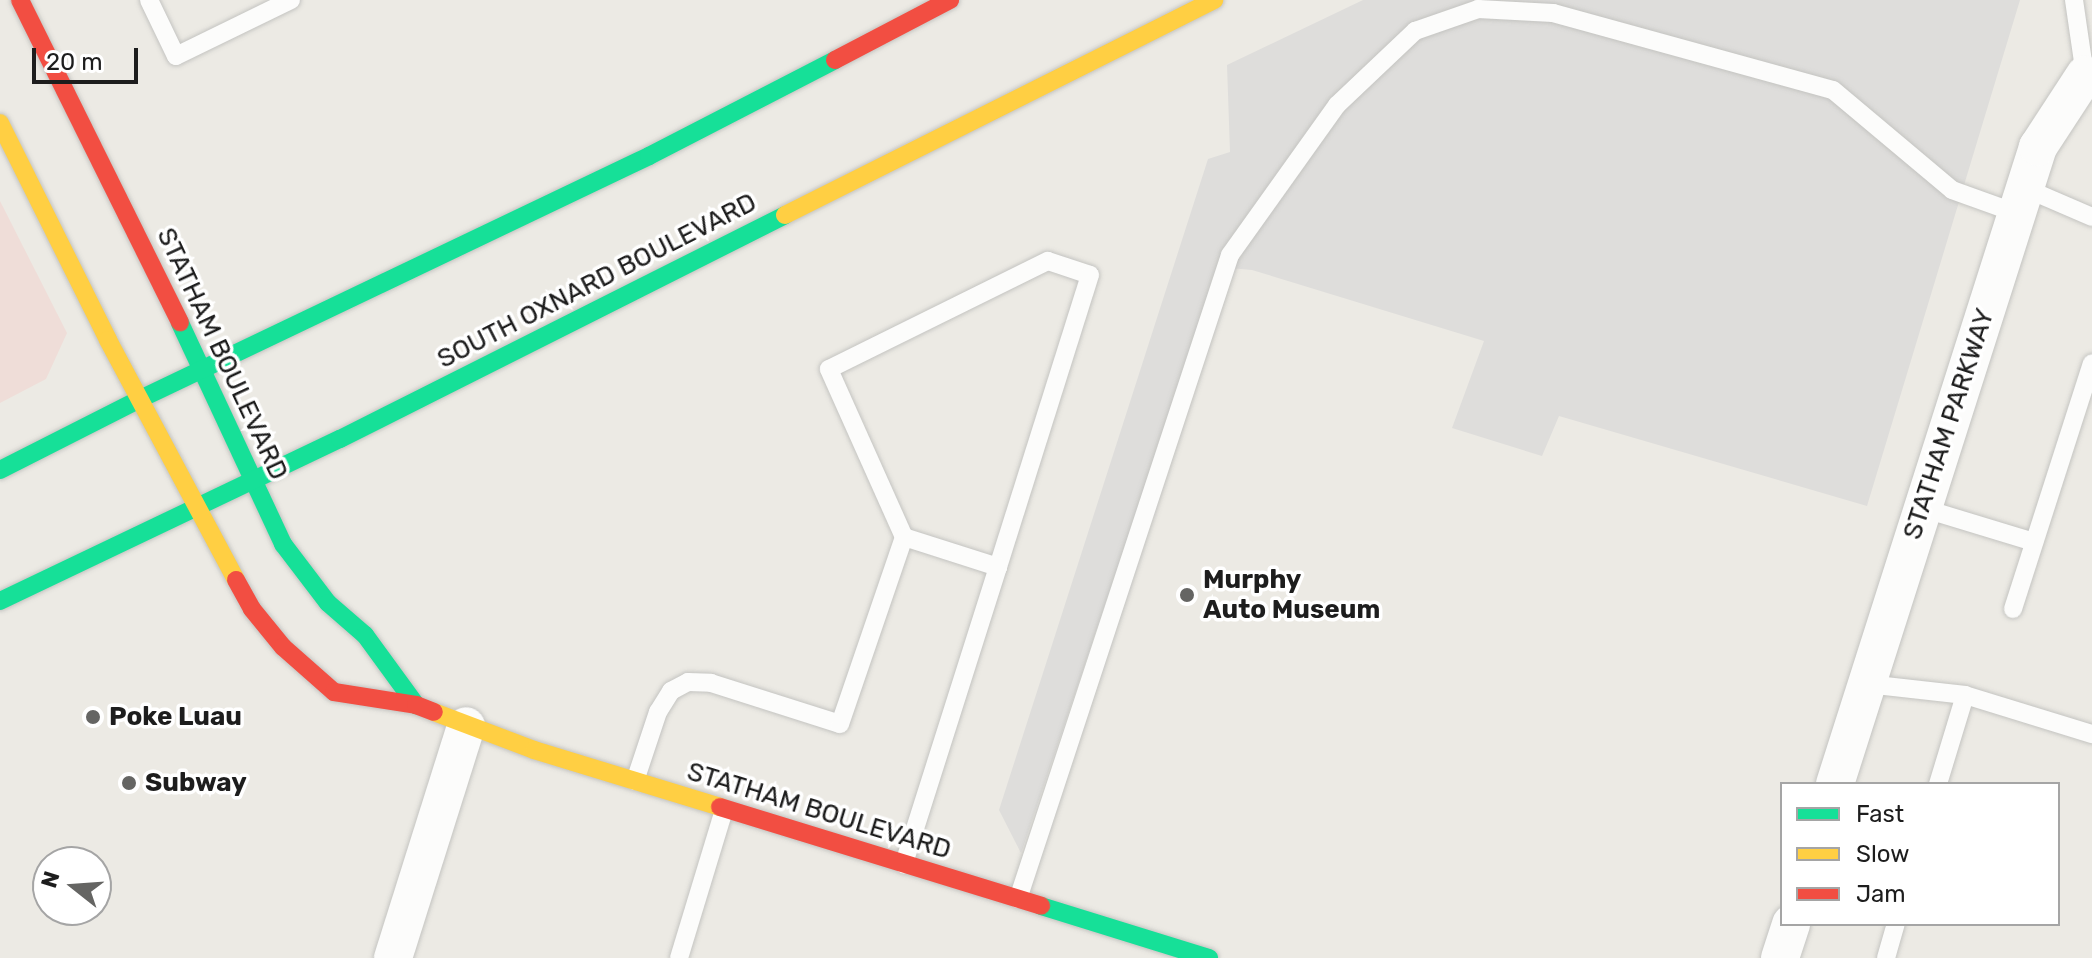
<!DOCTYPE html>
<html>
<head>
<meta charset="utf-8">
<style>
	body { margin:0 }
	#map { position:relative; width:2092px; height:958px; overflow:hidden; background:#eceae4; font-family:Rubik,sans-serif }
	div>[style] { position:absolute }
	.commercial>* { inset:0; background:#efddd8 }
	.parking>* { inset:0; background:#dedddb }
	.roads { filter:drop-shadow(0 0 2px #c4c4c1) drop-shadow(0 0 2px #c4c4c1) }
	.lane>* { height:18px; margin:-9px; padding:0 9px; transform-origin:9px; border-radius:9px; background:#fcfcfb }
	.street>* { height:38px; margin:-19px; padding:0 19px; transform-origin:19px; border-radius:19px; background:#fcfcfb }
	.fast>* { height:18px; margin:-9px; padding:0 9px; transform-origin:9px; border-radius:9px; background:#16e098 }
	.slow>* { height:18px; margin:-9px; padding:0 9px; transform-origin:9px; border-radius:9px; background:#ffcf43 }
	.jam>* { height:18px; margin:-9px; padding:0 9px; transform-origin:9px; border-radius:9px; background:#f24e42 }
	.dots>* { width:22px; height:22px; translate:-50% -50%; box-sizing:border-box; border:4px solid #fff; border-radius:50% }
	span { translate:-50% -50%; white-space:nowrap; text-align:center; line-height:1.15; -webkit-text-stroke:7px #fff; paint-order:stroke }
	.street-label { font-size:26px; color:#1d1d1d }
	.poi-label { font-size:26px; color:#1d1d1d; font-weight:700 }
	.left { translate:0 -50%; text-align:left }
	.legend { position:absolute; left:1780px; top:782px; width:280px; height:144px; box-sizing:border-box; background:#fff; border:2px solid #a5a5a5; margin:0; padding:10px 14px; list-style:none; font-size:24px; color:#1d1d1d }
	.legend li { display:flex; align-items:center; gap:16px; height:40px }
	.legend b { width:40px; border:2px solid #a5a5a5 }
	.north { position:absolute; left:32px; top:846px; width:80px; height:80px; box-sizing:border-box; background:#fff; border:2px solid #a5a5a5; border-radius:50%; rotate:287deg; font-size:22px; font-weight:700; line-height:32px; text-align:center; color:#1d1d1d }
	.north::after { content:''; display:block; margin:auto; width:28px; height:36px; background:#656563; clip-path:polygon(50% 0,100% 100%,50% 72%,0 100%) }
	.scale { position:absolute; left:32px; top:48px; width:106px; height:36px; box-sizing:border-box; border:4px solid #1d1d1d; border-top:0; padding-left:10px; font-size:24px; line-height:28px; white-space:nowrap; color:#1d1d1d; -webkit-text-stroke:6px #fff; paint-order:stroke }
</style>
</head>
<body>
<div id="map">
	<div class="commercial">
		<i style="clip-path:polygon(0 201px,67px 333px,46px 379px,0 403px)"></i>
	</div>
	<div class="parking">
		<i style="clip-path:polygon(1363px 0,2020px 0,1867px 506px,1559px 416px,1542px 456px,1452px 428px,1484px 341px,1252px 270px,1219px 267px,1021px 853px,999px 810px,1208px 159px,1230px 152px,1227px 65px)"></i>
	</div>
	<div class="roads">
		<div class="lane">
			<i style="left:149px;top:0;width:62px;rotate:64.3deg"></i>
			<i style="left:176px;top:56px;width:128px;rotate:-26deg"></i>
			<i style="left:2074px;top:0;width:76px;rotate:81.7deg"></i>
			<i style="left:2085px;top:75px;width:6px;rotate:31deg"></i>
			<i style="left:2025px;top:188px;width:73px;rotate:23.4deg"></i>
			<i style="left:1922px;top:508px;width:117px;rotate:16.9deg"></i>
			<i style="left:904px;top:537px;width:184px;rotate:-114.1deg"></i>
			<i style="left:829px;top:369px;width:244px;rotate:-26.3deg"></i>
			<i style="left:1048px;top:261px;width:44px;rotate:18.4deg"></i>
			<i style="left:1090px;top:275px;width:306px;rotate:107.5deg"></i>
			<i style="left:2013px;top:609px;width:258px;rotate:-72.2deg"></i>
			<i style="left:1867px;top:684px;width:99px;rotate:6.4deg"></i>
			<i style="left:1965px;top:695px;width:133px;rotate:17.1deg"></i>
			<i style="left:635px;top:781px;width:73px;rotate:-71.6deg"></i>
			<i style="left:658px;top:712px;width:25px;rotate:-58deg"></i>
			<i style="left:671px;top:691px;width:19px;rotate:-28deg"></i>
			<i style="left:688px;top:682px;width:23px;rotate:2deg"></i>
			<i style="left:711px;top:683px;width:135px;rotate:17.6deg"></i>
			<i style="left:840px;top:724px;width:198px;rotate:-71.1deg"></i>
			<i style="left:904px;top:537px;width:99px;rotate:17.7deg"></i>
			<i style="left:998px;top:567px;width:312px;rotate:107.6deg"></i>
			<i style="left:1938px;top:784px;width:93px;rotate:-73.1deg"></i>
			<i style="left:1018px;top:899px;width:678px;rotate:-71.78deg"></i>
			<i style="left:1230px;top:255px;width:184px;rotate:-54.5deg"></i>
			<i style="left:1337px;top:105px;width:108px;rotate:-43.5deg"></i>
			<i style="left:1415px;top:31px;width:67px;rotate:-19.2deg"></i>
			<i style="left:1478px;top:9px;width:75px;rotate:3.1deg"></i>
			<i style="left:1553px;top:13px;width:290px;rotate:15.4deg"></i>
			<i style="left:1833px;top:90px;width:155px;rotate:40deg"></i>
			<i style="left:1952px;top:190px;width:68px;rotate:19.8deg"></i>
			<i style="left:679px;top:958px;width:155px;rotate:-73.1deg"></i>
			<i style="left:1886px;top:958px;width:35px;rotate:-74deg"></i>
		</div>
		<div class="street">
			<i style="left:1835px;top:784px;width:669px;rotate:-72.32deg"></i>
			<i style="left:2038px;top:147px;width:86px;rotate:-56.9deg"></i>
			<i style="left:393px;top:958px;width:243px;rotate:-72.5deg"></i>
			<i style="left:1780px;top:958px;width:36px;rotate:-72deg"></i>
		</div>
		<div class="fast">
			<i style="left:180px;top:323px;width:244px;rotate:65deg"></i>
			<i style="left:283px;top:544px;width:74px;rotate:52.7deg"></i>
			<i style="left:328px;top:603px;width:49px;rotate:40.9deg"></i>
			<i style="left:365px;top:635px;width:87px;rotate:53.9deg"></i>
			<i style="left:0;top:470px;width:157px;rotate:-26.9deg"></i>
			<i style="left:140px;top:399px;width:564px;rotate:-25.52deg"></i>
			<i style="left:649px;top:156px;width:209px;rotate:-27.3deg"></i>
			<i style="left:0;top:601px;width:377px;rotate:-25.5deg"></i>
			<i style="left:340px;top:439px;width:498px;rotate:-26.7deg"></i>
			<i style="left:1041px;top:906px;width:176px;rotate:17.2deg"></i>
		</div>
		<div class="slow">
			<i style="left:0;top:123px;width:242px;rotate:63.5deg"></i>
			<i style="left:108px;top:340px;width:272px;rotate:61.9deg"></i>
			<i style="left:785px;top:215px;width:480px;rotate:-26.6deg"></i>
			<i style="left:434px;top:712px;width:107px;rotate:20.8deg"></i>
			<i style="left:534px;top:750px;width:195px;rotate:17deg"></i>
		</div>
		<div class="jam">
			<i style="left:20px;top:0;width:360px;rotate:63.6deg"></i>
			<i style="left:835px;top:60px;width:130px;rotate:-27.6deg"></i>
			<i style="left:236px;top:580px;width:33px;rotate:61deg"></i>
			<i style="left:252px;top:609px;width:49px;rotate:50.8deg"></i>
			<i style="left:283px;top:647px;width:68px;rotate:41.4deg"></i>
			<i style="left:334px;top:692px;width:83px;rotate:9deg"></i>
			<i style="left:416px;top:705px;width:19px;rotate:21deg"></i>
			<i style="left:720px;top:807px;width:336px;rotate:17.1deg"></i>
		</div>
	</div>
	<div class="dots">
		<i style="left:1187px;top:595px;background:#656563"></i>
		<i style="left:93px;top:717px;background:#656563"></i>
		<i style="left:129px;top:783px;background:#656563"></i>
	</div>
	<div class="street-label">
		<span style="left:597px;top:281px;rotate:-27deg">SOUTH OXNARD BOULEVARD</span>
		<span style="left:222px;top:354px;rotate:65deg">STATHAM BOULEVARD</span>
		<span style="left:1949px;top:424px;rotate:-72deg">STATHAM PARKWAY</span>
		<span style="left:819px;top:811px;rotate:17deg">STATHAM BOULEVARD</span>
	</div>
	<div class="poi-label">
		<span class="left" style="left:1203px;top:595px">Murphy<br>Auto Museum</span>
		<span class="left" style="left:109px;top:717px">Poke Luau</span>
		<span class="left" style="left:145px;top:783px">Subway</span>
	</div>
	<ul class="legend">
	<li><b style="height:10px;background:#16e098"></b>Fast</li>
	<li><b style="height:10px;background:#ffcf43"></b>Slow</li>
	<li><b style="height:10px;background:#f24e42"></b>Jam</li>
	</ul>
	<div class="north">N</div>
	<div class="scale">20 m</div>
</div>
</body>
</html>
